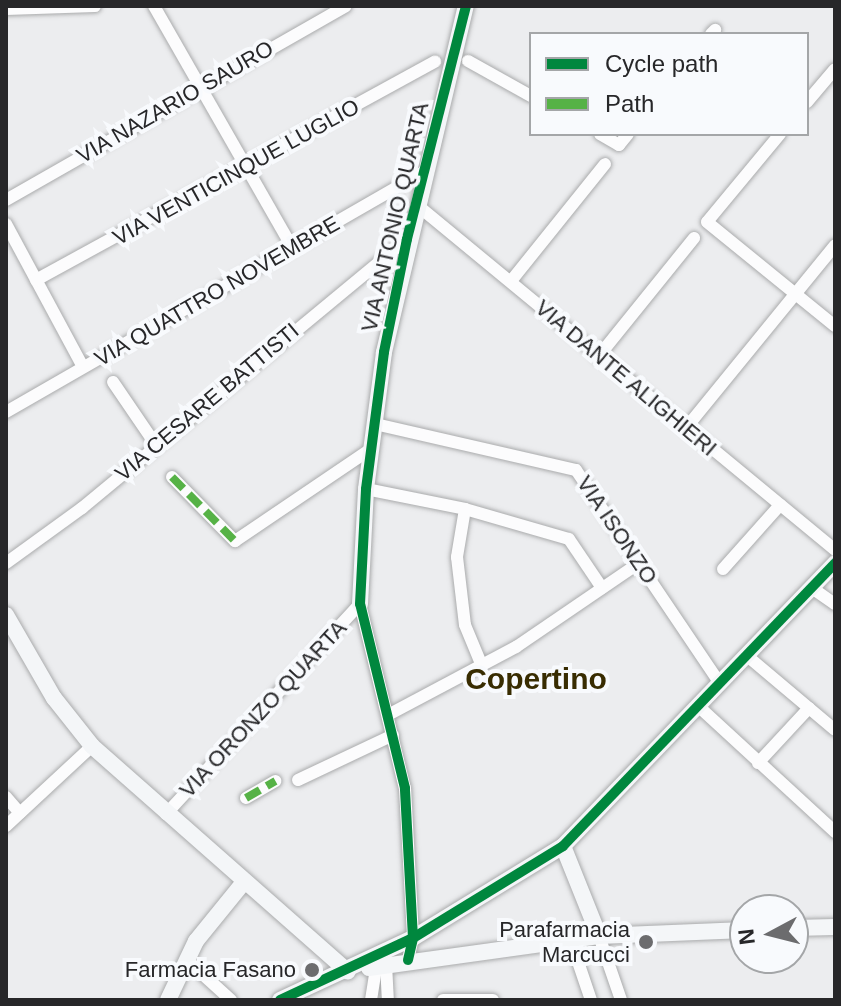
<!DOCTYPE html>
<html>
<head>
<meta charset="utf-8">
<style>
	body { margin:0 }
	#map { position:relative; width:841px; height:1006px; overflow:hidden; background:#ecedef; font-family:Arial,sans-serif }
	div>[style] { position:absolute }
	.roads { filter:drop-shadow(0 0 2px #aaabac) drop-shadow(0 0 2px #aaabac) }
	.street>* { height:12px; margin:-6px; padding:0 6px; transform-origin:6px; border-radius:6px; background:#fcfcfd }
	.secondary>* { height:16px; margin:-8px; padding:0 8px; transform-origin:8px; border-radius:8px; background:#f4f6f8 }
	.quiet>* { height:8px; margin-top:-4px; transform-origin:0; background:repeating-linear-gradient(90deg,#56b246 0 16px,transparent 0 24px) }
	.cycleway>* { height:10px; margin:-5px; padding:0 5px; transform-origin:5px; border-radius:5px; background:#00873e }
	.dots>* { width:22px; height:22px; translate:-50% -50%; box-sizing:border-box; border:4px solid #f8fafd; border-radius:50% }
	span { translate:-50% -50%; white-space:nowrap; text-align:center; line-height:1.15; -webkit-text-stroke:8px #f8fafd; paint-order:stroke }
	.street-label { font-size:22px; color:#272729 }
	.poi-label { font-size:22px; color:#272729 }
	.right { translate:-100% -50%; text-align:right }
	.district-label { font-size:30px; color:#382c01; font-weight:700 }
	.frame { position:absolute; inset:0; border:8px solid #272729; pointer-events:none }
	.legend { position:absolute; left:529px; top:32px; width:280px; height:104px; box-sizing:border-box; background:#f8fafd; border:2px solid #a4a6a8; margin:0; padding:10px 14px; list-style:none; font-size:24px; color:#272729 }
	.legend li { display:flex; align-items:center; gap:16px; height:40px }
	.legend b { width:40px; border:2px solid #a4a6a8 }
	.north { position:absolute; left:729px; top:894px; width:80px; height:80px; box-sizing:border-box; background:#f8fafd; border:2px solid #a4a6a8; border-radius:50%; rotate:263deg; font-size:22px; font-weight:700; line-height:32px; text-align:center; color:#272729 }
	.north::after { content:''; display:block; margin:auto; width:28px; height:36px; background:#6c6c6e; clip-path:polygon(50% 0,100% 100%,50% 72%,0 100%) }
</style>
</head>
<body>
<div id="map">
	<div class="roads">
		<div class="street">
			<i style="left:154px;top:6px;width:278px;rotate:60.2deg"></i>
			<i style="left:6px;top:9px;width:89px;rotate:-1.9deg"></i>
			<i style="left:711px;top:34px;width:6px;rotate:-45deg"></i>
			<i style="left:468px;top:61px;width:72px;rotate:29.1deg"></i>
			<i style="left:807px;top:102px;width:43px;rotate:-49.7deg"></i>
			<i style="left:600px;top:134px;width:22px;rotate:30deg"></i>
			<i style="left:619px;top:145px;width:14px;rotate:-51deg"></i>
			<i style="left:780px;top:134px;width:114px;rotate:129.7deg"></i>
			<i style="left:707px;top:222px;width:165px;rotate:39.1deg"></i>
			<i style="left:6px;top:200px;width:391px;rotate:-29.7deg"></i>
			<i style="left:417px;top:205px;width:542px;rotate:39.53deg"></i>
			<i style="left:6px;top:224px;width:162px;rotate:61.7deg"></i>
			<i style="left:36px;top:280px;width:455px;rotate:-28.7deg"></i>
			<i style="left:511px;top:281px;width:150px;rotate:-51.2deg"></i>
			<i style="left:598px;top:357px;width:153px;rotate:-51.1deg"></i>
			<i style="left:113px;top:382px;width:76px;rotate:55.7deg"></i>
			<i style="left:6px;top:412px;width:486px;rotate:-29.9deg"></i>
			<i style="left:375px;top:424px;width:206px;rotate:12.9deg"></i>
			<i style="left:576px;top:470px;width:256px;rotate:56deg"></i>
			<i style="left:686px;top:428px;width:236px;rotate:-50.8deg"></i>
			<i style="left:172px;top:477px;width:90px;rotate:45.5deg"></i>
			<i style="left:235px;top:541px;width:164px;rotate:-34.1deg"></i>
			<i style="left:366px;top:489px;width:101px;rotate:11.4deg"></i>
			<i style="left:465px;top:509px;width:108px;rotate:16.1deg"></i>
			<i style="left:569px;top:539px;width:59px;rotate:56deg"></i>
			<i style="left:465px;top:509px;width:49px;rotate:99.5deg"></i>
			<i style="left:457px;top:557px;width:68px;rotate:83.3deg"></i>
			<i style="left:465px;top:625px;width:44px;rotate:67.5deg"></i>
			<i style="left:6px;top:563px;width:94px;rotate:-35.9deg"></i>
			<i style="left:82px;top:508px;width:422px;rotate:-39.6deg"></i>
			<i style="left:723px;top:569px;width:86px;rotate:-48.3deg"></i>
			<i style="left:812px;top:588px;width:28px;rotate:35deg"></i>
			<i style="left:360px;top:604px;width:189px;rotate:76.3deg"></i>
			<i style="left:405px;top:788px;width:150px;rotate:86.9deg"></i>
			<i style="left:413px;top:938px;width:23px;rotate:103deg"></i>
			<i style="left:746px;top:655px;width:116px;rotate:40.1deg"></i>
			<i style="left:697px;top:705px;width:188px;rotate:42.6deg"></i>
			<i style="left:388px;top:715px;width:145px;rotate:-28deg"></i>
			<i style="left:516px;top:647px;width:149px;rotate:-34.3deg"></i>
			<i style="left:758px;top:763px;width:75px;rotate:-47.2deg"></i>
			<i style="left:298px;top:780px;width:105px;rotate:-25.3deg"></i>
			<i style="left:6px;top:797px;width:21px;rotate:49deg"></i>
			<i style="left:246px;top:798px;width:34px;rotate:-30deg"></i>
			<i style="left:166px;top:814px;width:286px;rotate:-47.3deg"></i>
			<i style="left:6px;top:826px;width:117px;rotate:-42.9deg"></i>
			<i style="left:599px;top:936px;width:68px;rotate:71deg"></i>
			<i style="left:571px;top:941px;width:62px;rotate:71.3deg"></i>
			<i style="left:188px;top:961px;width:58px;rotate:42.2deg"></i>
			<i style="left:386px;top:964px;width:36px;rotate:87deg"></i>
			<i style="left:371px;top:1000px;width:38px;rotate:-81deg"></i>
			<i style="left:443px;top:1000px;width:50px"></i>
		</div>
		<div class="secondary">
			<i style="left:360px;top:604px;width:115px;rotate:-87deg"></i>
			<i style="left:366px;top:489px;width:138px;rotate:-82.5deg"></i>
			<i style="left:384px;top:352px;width:356px;rotate:-76.7deg"></i>
			<i style="left:6px;top:615px;width:96px;rotate:60deg"></i>
			<i style="left:54px;top:698px;width:61px;rotate:51.6deg"></i>
			<i style="left:92px;top:746px;width:341px;rotate:41.4deg"></i>
			<i style="left:563px;top:846px;width:97px;rotate:68.2deg"></i>
			<i style="left:793px;top:928px;width:42px;rotate:-1.4deg"></i>
			<i style="left:369px;top:968px;width:232px;rotate:-7.9deg"></i>
			<i style="left:599px;top:936px;width:146px;rotate:-2.4deg"></i>
			<i style="left:168px;top:1000px;width:65px;rotate:-64.6deg"></i>
			<i style="left:196px;top:941px;width:76px;rotate:-50.9deg"></i>
			<i style="left:280px;top:1000px;width:147px;rotate:-25deg"></i>
			<i style="left:413px;top:938px;width:176px;rotate:-31.5deg"></i>
			<i style="left:563px;top:846px;width:393px;rotate:-46.1deg"></i>
		</div>
	</div>
	<div class="quiet">
		<i style="left:172px;top:477px;width:90px;rotate:45.5deg"></i>
		<i style="left:246px;top:798px;width:34px;rotate:-30deg"></i>
	</div>
	<div class="cycleway">
		<i style="left:408px;top:960px;width:23px;rotate:-77deg"></i>
		<i style="left:413px;top:938px;width:150px;rotate:-93.1deg"></i>
		<i style="left:405px;top:788px;width:189px;rotate:-103.7deg"></i>
		<i style="left:360px;top:604px;width:115px;rotate:-87deg"></i>
		<i style="left:366px;top:489px;width:138px;rotate:-82.5deg"></i>
		<i style="left:384px;top:352px;width:115px;rotate:-78.5deg"></i>
		<i style="left:407px;top:239px;width:240px;rotate:-75.8deg"></i>
		<i style="left:280px;top:1000px;width:147px;rotate:-25deg"></i>
		<i style="left:413px;top:938px;width:176px;rotate:-31.5deg"></i>
		<i style="left:563px;top:846px;width:393px;rotate:-46.1deg"></i>
	</div>
	<div class="dots">
		<i style="left:646px;top:942px;background:#6c6c6e"></i>
		<i style="left:312px;top:970px;background:#6c6c6e"></i>
	</div>
	<div class="street-label">
		<span style="left:175px;top:102px;rotate:-30deg">VIA NAZARIO SAURO</span>
		<span style="left:236px;top:172px;rotate:-29deg">VIA VENTICINQUE LUGLIO</span>
		<span style="left:395px;top:217px;rotate:-77deg">VIA ANTONIO QUARTA</span>
		<span style="left:217px;top:291px;rotate:-30deg">VIA QUATTRO NOVEMBRE</span>
		<span style="left:626px;top:378px;rotate:40deg">VIA DANTE ALIGHIERI</span>
		<span style="left:207px;top:402px;rotate:-40deg">VIA CESARE BATTISTI</span>
		<span style="left:617px;top:530px;rotate:56deg">VIA ISONZO</span>
		<span style="left:263px;top:709px;rotate:-47deg">VIA ORONZO QUARTA</span>
	</div>
	<div class="poi-label">
		<span class="right" style="left:630px;top:942px">Parafarmacia<br>Marcucci</span>
		<span class="right" style="left:296px;top:970px">Farmacia Fasano</span>
	</div>
	<div class="district-label">
		<span style="left:536px;top:679px">Copertino</span>
	</div>
	<div class="frame"></div>
	<ul class="legend">
	<li><b style="height:10px;background:#00873e"></b>Cycle path</li>
	<li><b style="height:10px;background:#56b246"></b>Path</li>
	</ul>
	<div class="north">N</div>
</div>
</body>
</html>
